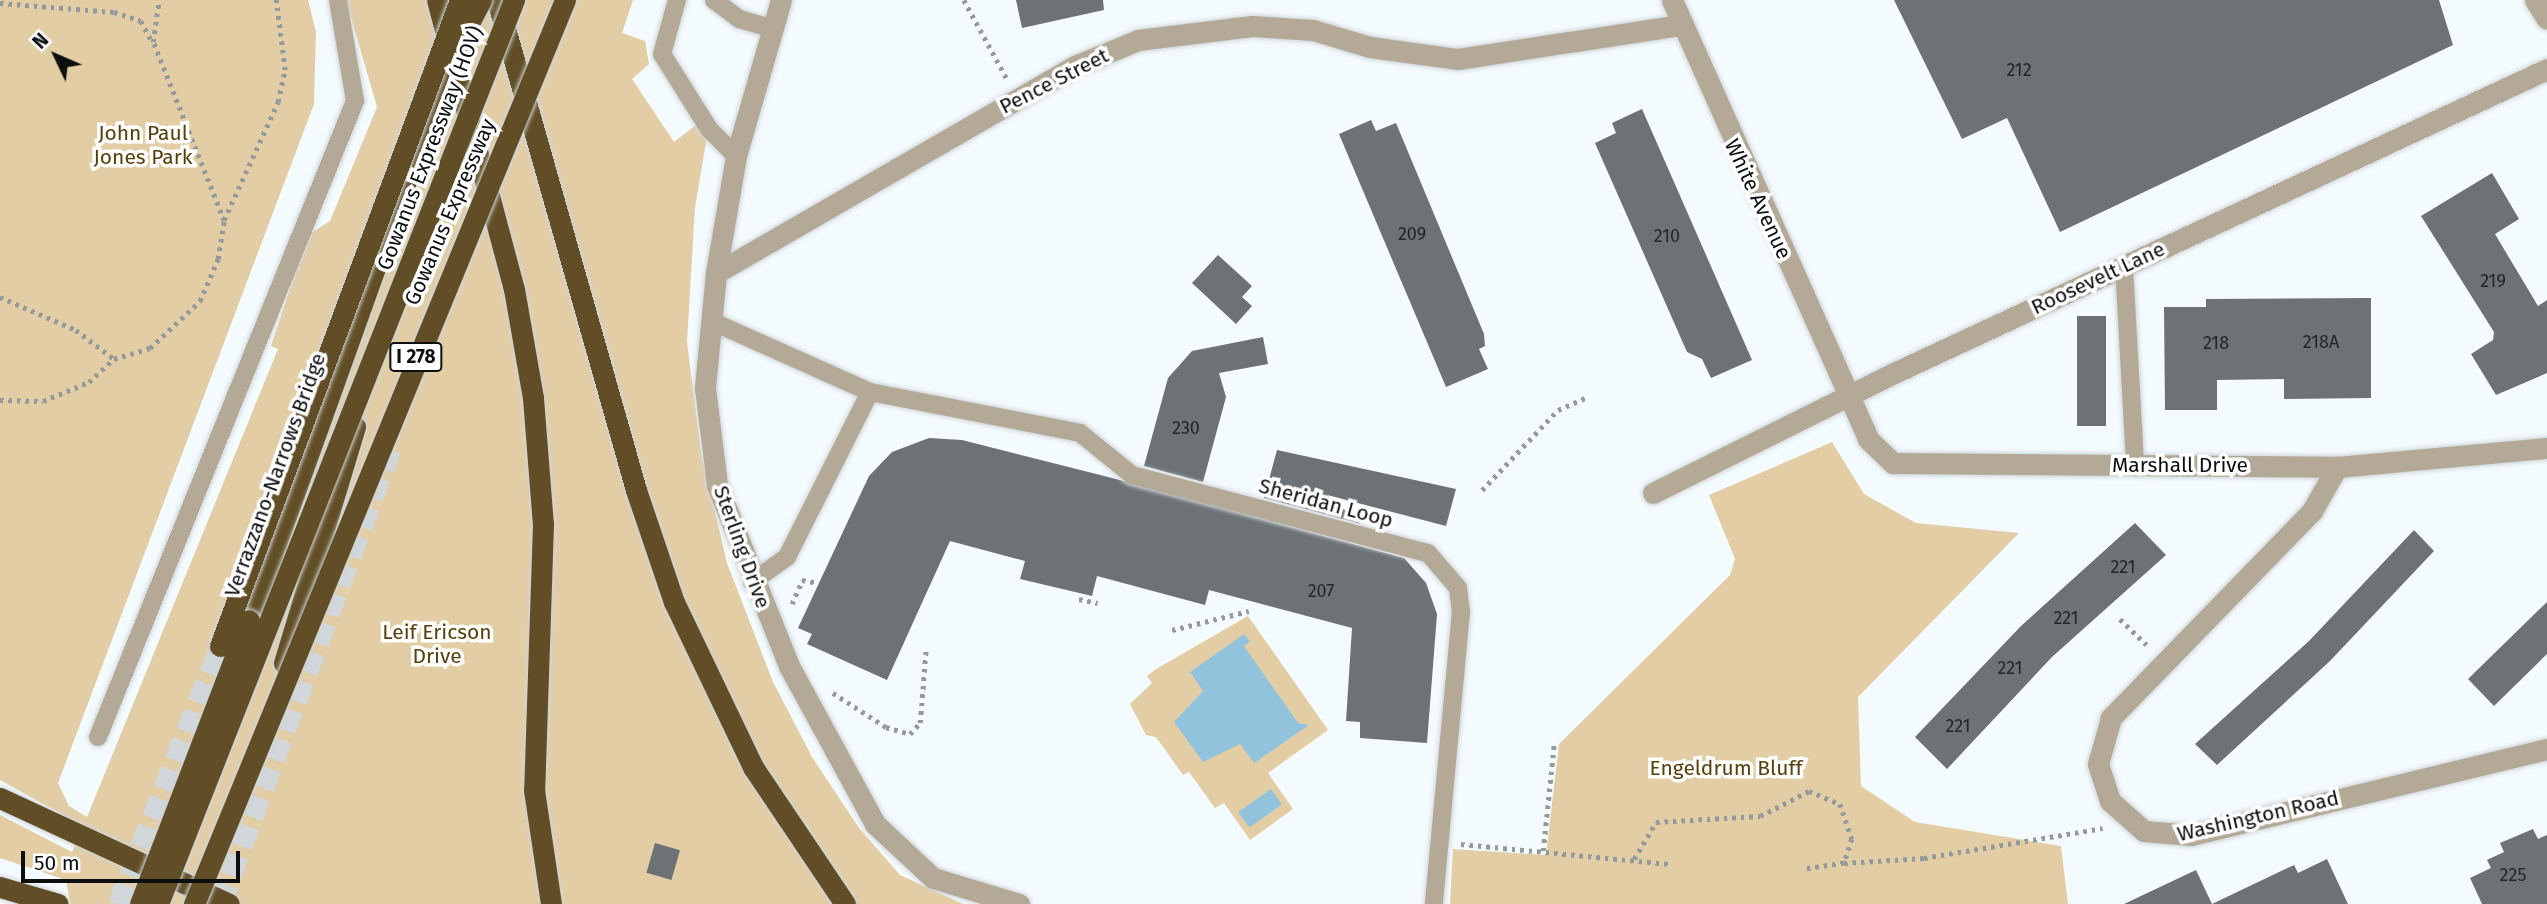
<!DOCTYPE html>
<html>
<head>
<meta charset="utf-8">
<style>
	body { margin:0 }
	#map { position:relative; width:2547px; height:904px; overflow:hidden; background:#f4fbfe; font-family:"Fira Sans",sans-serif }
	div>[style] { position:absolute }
	.green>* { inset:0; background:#e3cda4 }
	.water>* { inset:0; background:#92c3dc; transform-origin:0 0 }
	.building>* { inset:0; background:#6c7275; transform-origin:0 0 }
	.highway-tunnel>* { height:21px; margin-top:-10.5px; transform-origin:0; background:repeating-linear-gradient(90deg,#d1d7da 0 21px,transparent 0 31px) }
	.path>* { height:4.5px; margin-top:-2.25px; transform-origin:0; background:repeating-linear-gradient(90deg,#94999b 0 3.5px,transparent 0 8.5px) }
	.roads { filter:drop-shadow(0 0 2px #cfd5d8) drop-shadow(0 0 2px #cfd5d8) }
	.lane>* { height:18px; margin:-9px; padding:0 9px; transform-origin:9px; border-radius:9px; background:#b3a996 }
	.street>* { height:21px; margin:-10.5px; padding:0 10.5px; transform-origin:10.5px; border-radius:10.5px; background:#b3a996 }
	.highway>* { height:21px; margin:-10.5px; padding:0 10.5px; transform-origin:10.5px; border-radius:10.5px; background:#624e26 }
	.bridges { filter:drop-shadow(0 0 2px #cfd5d8) drop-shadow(0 0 2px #cfd5d8) }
	.highway-bridge>* { height:21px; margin:-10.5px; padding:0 10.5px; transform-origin:10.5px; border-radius:10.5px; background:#624e26 }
	span { translate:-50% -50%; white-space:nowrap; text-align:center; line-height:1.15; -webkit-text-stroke:7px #fff; paint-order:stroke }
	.number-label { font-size:18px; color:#242728 }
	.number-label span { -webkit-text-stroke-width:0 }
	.shield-label span { padding:2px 5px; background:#fff; border:2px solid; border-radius:5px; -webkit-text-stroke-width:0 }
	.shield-label { font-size:19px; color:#0c0e0f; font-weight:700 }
	.street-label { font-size:21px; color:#0c0e0f }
	.park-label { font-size:21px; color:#574009 }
	.north { position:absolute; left:21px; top:21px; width:70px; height:70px; -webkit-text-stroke:5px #fff; paint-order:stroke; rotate:314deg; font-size:19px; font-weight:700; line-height:28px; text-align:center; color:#0c0e0f }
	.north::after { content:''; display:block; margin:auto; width:24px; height:32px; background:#0c0e0f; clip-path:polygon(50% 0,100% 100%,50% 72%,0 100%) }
	.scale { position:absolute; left:21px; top:851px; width:219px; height:32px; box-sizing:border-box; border:4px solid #0c0e0f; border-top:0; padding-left:9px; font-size:21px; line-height:24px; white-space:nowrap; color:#0c0e0f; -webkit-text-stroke:5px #fff; paint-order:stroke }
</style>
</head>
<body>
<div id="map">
	<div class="green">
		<i style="clip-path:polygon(0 0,308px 0,316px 32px,314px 104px,58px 783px,69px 806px,87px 817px,278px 349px,271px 346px,308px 235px,330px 221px,377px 107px,346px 0,633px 0,622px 33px,645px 41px,649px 64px,632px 79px,674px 142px,697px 124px,707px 137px,695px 207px,687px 342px,701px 452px,727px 563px,773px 682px,812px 757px,859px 828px,900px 875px,963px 904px,70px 904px,66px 880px,0 858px,0 815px,72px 852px,83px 826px,0 780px)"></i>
		<i style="clip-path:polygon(1832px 442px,1864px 494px,1916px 523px,2019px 533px,1858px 697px,1861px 786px,1915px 822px,2061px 846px,2068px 904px,1450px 904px,1453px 849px,1546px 855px,1559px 744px,1730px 575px,1735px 559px,1709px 495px)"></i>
		<i style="clip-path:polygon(1248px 616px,1328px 730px,1268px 773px,1293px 809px,1250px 840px,1224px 803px,1215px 808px,1189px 772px,1183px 775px,1156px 737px,1146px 735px,1130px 704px,1152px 683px,1147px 676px,1156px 669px)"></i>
	</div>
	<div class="water">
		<i style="clip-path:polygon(1244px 634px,1250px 642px,1244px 646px,1298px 723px,1309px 725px,1254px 763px,1240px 744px,1203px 762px,1174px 722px,1203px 691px,1190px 672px)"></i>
		<i style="left:1271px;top:789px;width:19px;height:40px;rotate:55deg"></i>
	</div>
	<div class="building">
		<i style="clip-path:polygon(1016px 0,1103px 0,1104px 10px,1022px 28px)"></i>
		<i style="clip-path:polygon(1894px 0,2439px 0,2453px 45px,2060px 232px,2007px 118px,1962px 139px)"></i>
		<i style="clip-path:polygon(1642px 109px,1752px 360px,1711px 378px,1702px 359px,1687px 352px,1595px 143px,1616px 133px,1612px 123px)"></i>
		<i style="clip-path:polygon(1371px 120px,1376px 131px,1396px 123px,1484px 334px,1485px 346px,1479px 349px,1488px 369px,1446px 387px,1339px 134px)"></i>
		<i style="clip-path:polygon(2492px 173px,2519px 219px,2495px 234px,2538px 306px,2547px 300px,2547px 373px,2496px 395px,2471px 354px,2493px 340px,2494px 332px,2421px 216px)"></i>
		<i style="clip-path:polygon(1218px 255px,1252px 286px,1242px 297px,1252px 306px,1236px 324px,1192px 283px)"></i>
		<i style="clip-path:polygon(2371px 298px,2371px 398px,2284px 399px,2284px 379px,2217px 380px,2217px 410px,2165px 410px,2164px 307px,2206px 307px,2206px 299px)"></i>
		<i style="left:2077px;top:316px;width:29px;height:110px"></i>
		<i style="clip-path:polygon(1263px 337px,1268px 364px,1219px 373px,1226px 397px,1203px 482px,1144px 466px,1168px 378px,1192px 351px)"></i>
		<i style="clip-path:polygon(929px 438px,962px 440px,1120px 480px,1404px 558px,1426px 583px,1437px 614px,1427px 743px,1360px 738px,1360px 722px,1346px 721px,1352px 628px,1209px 590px,1205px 605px,1097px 576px,1092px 596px,1020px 579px,1025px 561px,950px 541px,887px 680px,807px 644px,812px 634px,798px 628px,869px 476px,892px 452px)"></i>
		<i style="clip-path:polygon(1277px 450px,1456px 489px,1446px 526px,1327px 495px,1361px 524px,1264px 498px)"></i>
		<i style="clip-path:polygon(2135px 523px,2166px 555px,2052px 657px,1947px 769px,1915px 737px,2021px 626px)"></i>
		<i style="clip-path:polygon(2414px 530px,2434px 551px,2330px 661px,2217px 765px,2195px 744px,2309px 641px)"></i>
		<i style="clip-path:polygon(2547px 602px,2547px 654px,2494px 706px,2468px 679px)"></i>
		<i style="clip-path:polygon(2533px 829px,2538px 839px,2547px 835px,2547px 904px,2482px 904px,2470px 878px,2491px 868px,2487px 860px,2504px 852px,2500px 843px)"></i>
		<i style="left:655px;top:843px;width:26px;height:31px;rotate:16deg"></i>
		<i style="clip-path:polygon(2327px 859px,2348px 904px,2124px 904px,2196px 870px,2212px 904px,2294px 865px,2298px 873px)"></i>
	</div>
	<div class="highway-tunnel">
		<i style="left:118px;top:904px;width:277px;rotate:-68.4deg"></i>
		<i style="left:220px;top:904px;width:495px;rotate:-69.4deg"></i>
	</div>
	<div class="path">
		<i style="left:964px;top:0;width:90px;rotate:61.4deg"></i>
		<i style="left:0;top:3px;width:114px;rotate:4.5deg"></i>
		<i style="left:114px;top:12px;width:28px;rotate:18deg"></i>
		<i style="left:141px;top:21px;width:24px;rotate:62deg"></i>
		<i style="left:224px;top:220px;width:130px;rotate:-65.4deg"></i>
		<i style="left:278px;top:102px;width:33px;rotate:-78deg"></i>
		<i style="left:285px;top:70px;width:71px;rotate:-97.3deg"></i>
		<i style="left:0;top:297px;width:83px;rotate:23.5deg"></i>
		<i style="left:76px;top:330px;width:48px;rotate:37.3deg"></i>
		<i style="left:0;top:400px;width:43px;rotate:1.3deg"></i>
		<i style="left:43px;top:401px;width:50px;rotate:-22.4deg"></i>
		<i style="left:89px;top:382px;width:34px;rotate:-43deg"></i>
		<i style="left:114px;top:359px;width:38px;rotate:-17deg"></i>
		<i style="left:150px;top:348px;width:69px;rotate:-43.2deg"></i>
		<i style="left:200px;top:301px;width:46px;rotate:-66.8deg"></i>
		<i style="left:218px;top:259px;width:38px;rotate:-81deg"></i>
		<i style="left:224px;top:221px;width:193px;rotate:-111.6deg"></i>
		<i style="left:153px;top:42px;width:42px;rotate:-81.9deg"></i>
		<i style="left:1482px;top:490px;width:110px;rotate:-46.5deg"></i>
		<i style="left:1558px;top:410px;width:32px;rotate:-24deg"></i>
		<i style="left:1079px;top:599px;width:19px;rotate:12deg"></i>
		<i style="left:792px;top:604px;width:26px;rotate:-67deg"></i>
		<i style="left:802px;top:580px;width:17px;rotate:10deg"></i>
		<i style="left:2120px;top:619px;width:37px;rotate:44deg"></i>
		<i style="left:1172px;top:630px;width:79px;rotate:-13.9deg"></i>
		<i style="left:833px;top:693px;width:63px;rotate:32.7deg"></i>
		<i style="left:886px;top:727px;width:25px;rotate:16deg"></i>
		<i style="left:910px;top:734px;width:15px;rotate:-48deg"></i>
		<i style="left:920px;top:723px;width:74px;rotate:-85.4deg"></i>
		<i style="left:1461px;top:844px;width:209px;rotate:5.5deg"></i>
		<i style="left:1543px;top:851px;width:107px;rotate:-84.1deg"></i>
		<i style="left:1634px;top:859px;width:43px;rotate:-59.3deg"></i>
		<i style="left:1656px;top:822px;width:104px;rotate:-3.3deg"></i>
		<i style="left:1760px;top:816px;width:55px;rotate:-27deg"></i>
		<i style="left:1809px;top:791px;width:34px;rotate:23deg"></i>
		<i style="left:1840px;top:804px;width:37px;rotate:71deg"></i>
		<i style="left:1852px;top:839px;width:25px;rotate:108deg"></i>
		<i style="left:1844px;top:863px;width:40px;rotate:171.5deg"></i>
		<i style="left:1844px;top:863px;width:80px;rotate:-3.6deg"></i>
		<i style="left:1924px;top:858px;width:181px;rotate:-9.5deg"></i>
	</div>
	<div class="roads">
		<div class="lane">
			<i style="left:677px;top:0;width:56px;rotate:105.5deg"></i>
			<i style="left:662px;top:54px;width:89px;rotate:57.9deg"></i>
			<i style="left:709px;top:129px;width:38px;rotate:45deg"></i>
			<i style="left:714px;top:0;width:31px;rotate:37deg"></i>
			<i style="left:739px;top:19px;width:35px;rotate:16deg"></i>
			<i style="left:2124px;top:266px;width:199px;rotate:86.8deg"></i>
			<i style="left:711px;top:321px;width:174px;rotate:24.1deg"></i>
			<i style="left:870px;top:392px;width:185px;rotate:116.7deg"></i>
			<i style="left:787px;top:557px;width:43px;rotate:144.5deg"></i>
			<i style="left:870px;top:392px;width:214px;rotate:11deg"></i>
			<i style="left:1080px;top:433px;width:67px;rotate:38.9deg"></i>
			<i style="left:1132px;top:475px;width:306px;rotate:14.8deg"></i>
			<i style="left:1428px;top:553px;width:46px;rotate:49.4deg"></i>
			<i style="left:1458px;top:588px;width:23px;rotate:83deg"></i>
			<i style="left:1461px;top:611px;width:294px;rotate:95.3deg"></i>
			<i style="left:98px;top:737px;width:686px;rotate:-68deg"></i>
			<i style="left:355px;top:101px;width:102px;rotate:-99.6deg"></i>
		</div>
		<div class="street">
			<i style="left:781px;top:0;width:162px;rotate:106.1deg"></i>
			<i style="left:736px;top:156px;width:119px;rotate:99.7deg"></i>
			<i style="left:716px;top:273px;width:116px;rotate:95.5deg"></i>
			<i style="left:705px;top:388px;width:98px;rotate:82.9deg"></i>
			<i style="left:717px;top:485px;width:195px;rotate:68.3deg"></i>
			<i style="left:789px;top:666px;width:180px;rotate:61.4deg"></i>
			<i style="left:875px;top:824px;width:79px;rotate:43deg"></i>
			<i style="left:933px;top:878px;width:90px;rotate:16.8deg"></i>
			<i style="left:1672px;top:0;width:481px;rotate:65.9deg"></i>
			<i style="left:1868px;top:439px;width:35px;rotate:44deg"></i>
			<i style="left:1893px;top:463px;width:444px;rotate:0.5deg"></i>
			<i style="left:2337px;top:467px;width:211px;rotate:-5.2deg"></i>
			<i style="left:2535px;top:0;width:22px;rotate:58deg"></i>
			<i style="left:716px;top:273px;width:414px;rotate:-30deg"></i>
			<i style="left:1075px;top:66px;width:68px;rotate:-22.4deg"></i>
			<i style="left:1138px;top:40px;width:115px;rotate:-7deg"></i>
			<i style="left:1252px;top:26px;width:61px;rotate:3.8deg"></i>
			<i style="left:1313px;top:30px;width:59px;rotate:16.6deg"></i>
			<i style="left:1370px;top:47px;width:89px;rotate:7.8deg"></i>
			<i style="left:1458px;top:59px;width:224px;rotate:-8.7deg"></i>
			<i style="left:2337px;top:467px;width:51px;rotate:119.6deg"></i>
			<i style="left:2312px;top:511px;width:289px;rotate:134.2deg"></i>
			<i style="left:2111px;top:718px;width:48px;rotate:105.8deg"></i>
			<i style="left:2098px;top:764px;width:39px;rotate:72deg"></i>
			<i style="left:2110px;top:801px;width:45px;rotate:41.4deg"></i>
			<i style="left:2144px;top:831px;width:47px;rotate:4.9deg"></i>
			<i style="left:2191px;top:835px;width:366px;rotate:-13.6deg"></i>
			<i style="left:1653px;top:493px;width:269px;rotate:-26.5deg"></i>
			<i style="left:1894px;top:373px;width:720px;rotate:-24.96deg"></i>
		</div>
		<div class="highway">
			<i style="left:437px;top:0;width:299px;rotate:75.1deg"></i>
			<i style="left:514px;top:289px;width:111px;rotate:80.1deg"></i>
			<i style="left:533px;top:398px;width:126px;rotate:85.5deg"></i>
			<i style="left:543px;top:524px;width:266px;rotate:91.9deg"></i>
			<i style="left:534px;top:790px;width:115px;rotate:81.5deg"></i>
			<i style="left:497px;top:0;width:509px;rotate:74.16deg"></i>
			<i style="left:636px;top:490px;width:118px;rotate:71.3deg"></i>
			<i style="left:674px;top:602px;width:183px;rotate:64.4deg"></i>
			<i style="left:753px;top:767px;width:165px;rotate:56.1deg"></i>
			<i style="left:249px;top:620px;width:594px;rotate:-70.31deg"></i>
			<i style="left:284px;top:663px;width:247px;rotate:-73.3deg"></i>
			<i style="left:0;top:798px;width:252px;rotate:24.8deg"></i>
			<i style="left:0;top:887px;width:60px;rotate:16.3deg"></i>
		</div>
	</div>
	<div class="bridges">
		<div class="highway-bridge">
			<i style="left:453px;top:54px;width:61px;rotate:-62.6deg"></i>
			<i style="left:220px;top:646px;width:689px;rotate:-69.62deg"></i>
			<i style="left:140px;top:904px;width:304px;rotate:-69deg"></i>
			<i style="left:158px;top:904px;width:972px;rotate:-68.51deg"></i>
			<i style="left:194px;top:904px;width:977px;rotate:-67.69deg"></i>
		</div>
	</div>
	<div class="number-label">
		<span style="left:2019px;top:70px">212</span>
		<span style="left:1412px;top:234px">209</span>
		<span style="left:1667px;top:236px">210</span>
		<span style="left:2493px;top:281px">219</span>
		<span style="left:2321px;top:342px">218A</span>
		<span style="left:2216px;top:343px">218</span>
		<span style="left:1186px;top:428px">230</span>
		<span style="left:2123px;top:567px">221</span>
		<span style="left:1321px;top:591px">207</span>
		<span style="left:2066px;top:618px">221</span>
		<span style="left:2010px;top:668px">221</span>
		<span style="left:1958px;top:726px">221</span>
		<span style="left:2513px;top:875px">225</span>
	</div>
	<div class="shield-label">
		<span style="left:416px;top:357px">I 278</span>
	</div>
	<div class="street-label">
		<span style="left:1054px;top:81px;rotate:-27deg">Pence Street</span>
		<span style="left:430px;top:148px;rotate:-69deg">Gowanus Expressway (HOV)</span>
		<span style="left:1758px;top:199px;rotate:65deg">White Avenue</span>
		<span style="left:450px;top:212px;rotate:-67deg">Gowanus Expressway</span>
		<span style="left:2098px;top:278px;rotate:-25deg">Roosevelt Lane</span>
		<span style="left:2180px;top:465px">Marshall Drive</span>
		<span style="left:275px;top:475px;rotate:-70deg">Verrazzano-Narrows Bridge</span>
		<span style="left:1326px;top:503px;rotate:15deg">Sheridan Loop</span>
		<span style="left:742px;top:547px;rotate:70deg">Sterling Drive</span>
		<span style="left:2258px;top:816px;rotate:-13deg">Washington Road</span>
	</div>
	<div class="park-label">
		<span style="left:143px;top:145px">John Paul<br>Jones Park</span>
		<span style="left:437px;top:644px">Leif Ericson<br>Drive</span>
		<span style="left:1726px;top:768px">Engeldrum Bluff</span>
	</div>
	<div class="north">N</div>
	<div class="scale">50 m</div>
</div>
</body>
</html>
